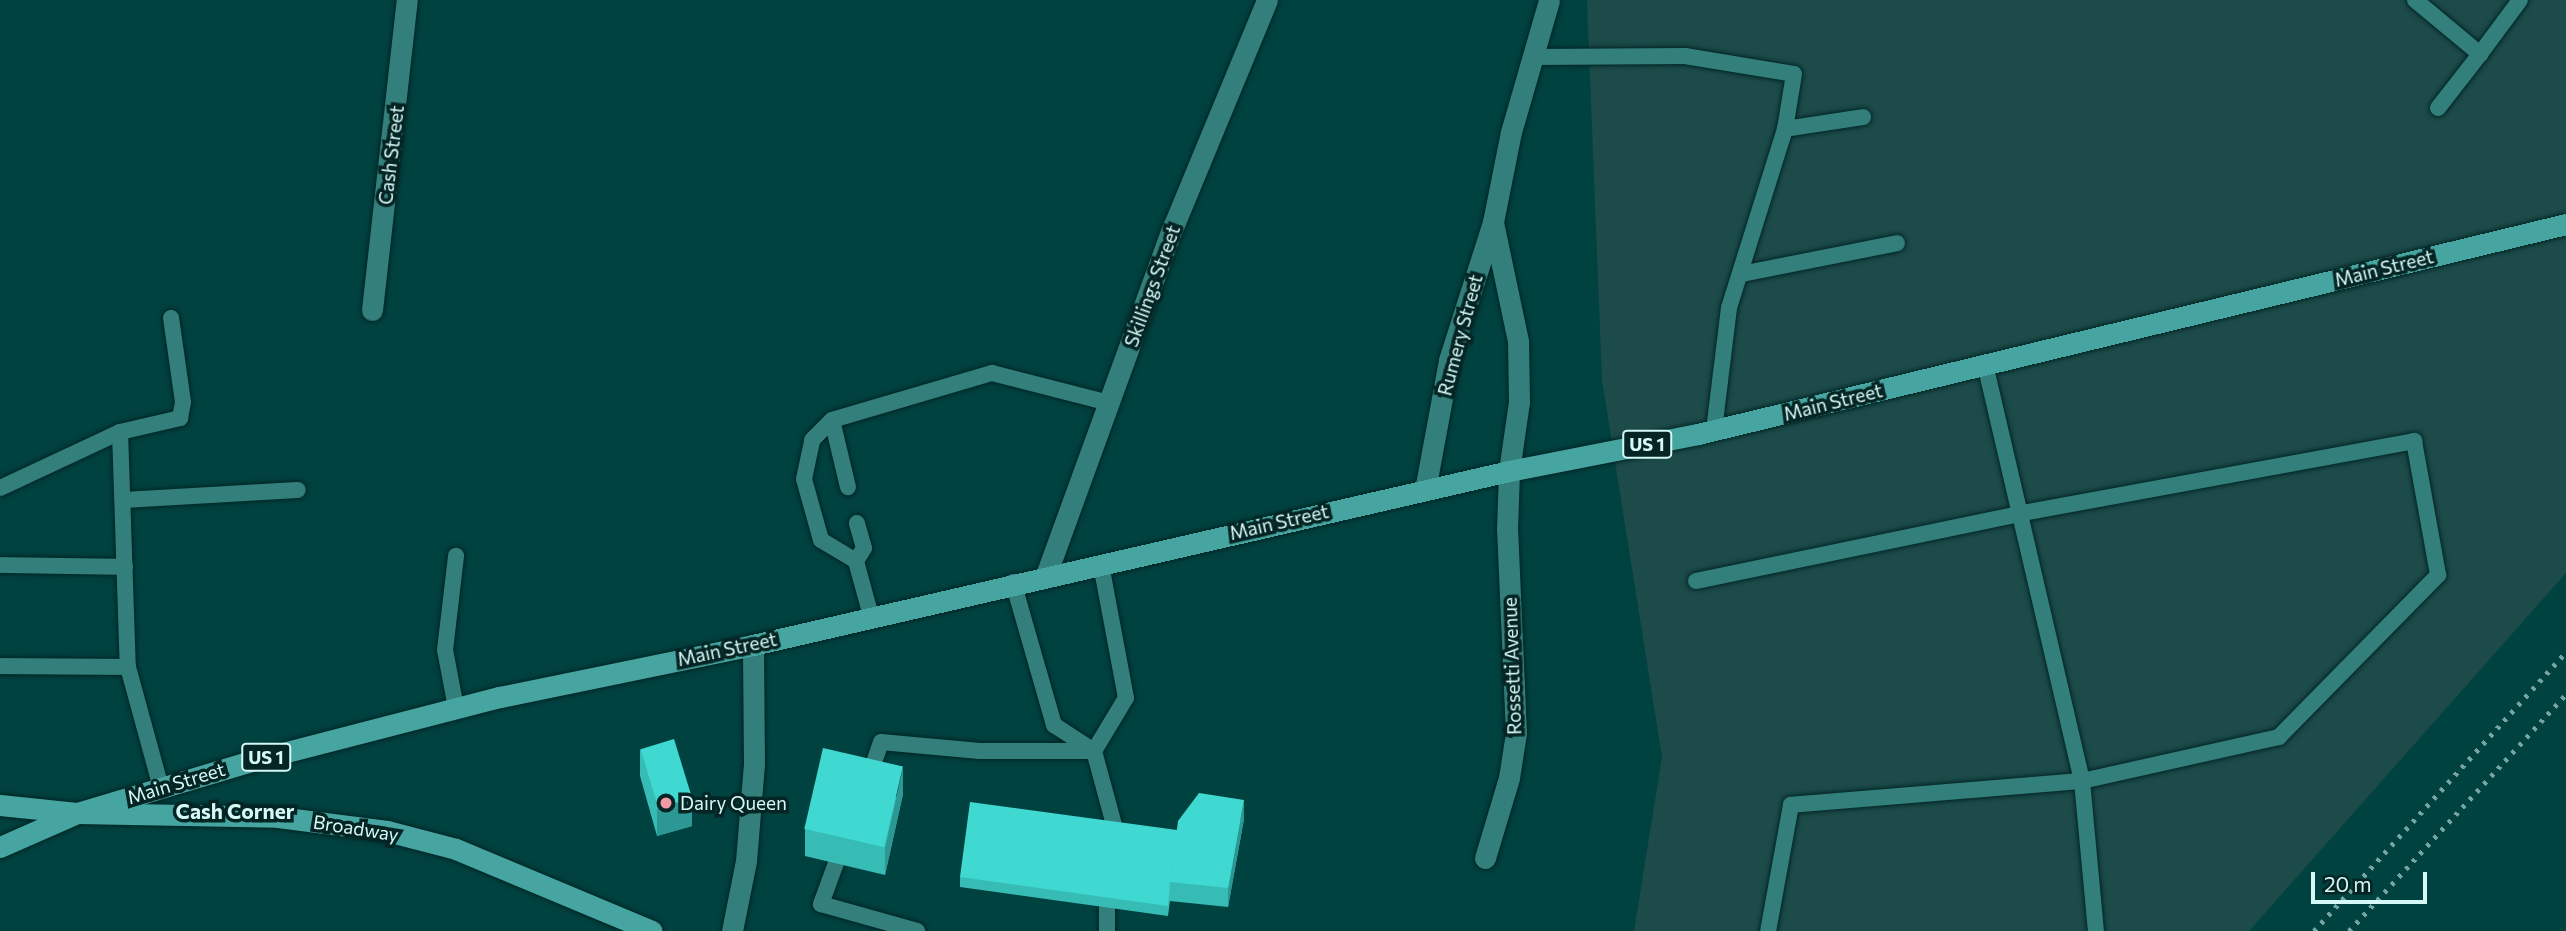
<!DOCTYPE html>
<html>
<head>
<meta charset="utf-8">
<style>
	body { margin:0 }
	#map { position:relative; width:2566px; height:931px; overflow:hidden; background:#004240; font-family:Commissioner,sans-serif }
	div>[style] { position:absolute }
	.built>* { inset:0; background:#1c4b49 }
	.roads { filter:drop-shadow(0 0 2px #002625) drop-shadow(0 0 2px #002625) }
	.lane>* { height:16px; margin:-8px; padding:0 8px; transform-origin:8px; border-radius:8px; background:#337f7b }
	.street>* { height:21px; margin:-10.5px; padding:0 10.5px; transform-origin:10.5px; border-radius:10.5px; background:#337f7b }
	.primary>* { height:21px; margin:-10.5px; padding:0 10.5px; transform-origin:10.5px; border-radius:10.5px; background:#46a5a0 }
	.rail>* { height:5px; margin-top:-2.5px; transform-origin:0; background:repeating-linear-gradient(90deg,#74a5a3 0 3.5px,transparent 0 10.5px) }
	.wall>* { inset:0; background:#37bbb5 }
	.shaded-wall>* { inset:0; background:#2d9893 }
	.building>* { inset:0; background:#40d9d2; transform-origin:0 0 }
	.dots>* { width:19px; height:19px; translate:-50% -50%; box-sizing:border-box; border:4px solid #052524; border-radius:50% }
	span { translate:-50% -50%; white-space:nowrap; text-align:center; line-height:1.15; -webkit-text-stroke:7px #052524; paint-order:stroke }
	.shield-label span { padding:2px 5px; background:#052524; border:2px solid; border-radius:5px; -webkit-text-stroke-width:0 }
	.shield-label { font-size:18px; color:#d5f9f6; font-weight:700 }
	.street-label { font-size:19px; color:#d5f9f6 }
	.poi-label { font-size:19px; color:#d5f9f6 }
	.left { translate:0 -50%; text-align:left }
	.neighbourhood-label { font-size:21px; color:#d5f9f6; font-weight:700 }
	.scale { position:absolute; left:2311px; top:872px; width:116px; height:32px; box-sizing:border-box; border:4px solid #d5f9f6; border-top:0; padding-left:9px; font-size:21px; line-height:24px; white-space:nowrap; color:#d5f9f6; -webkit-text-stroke:5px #052524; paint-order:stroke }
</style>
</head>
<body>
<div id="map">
	<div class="built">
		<i style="clip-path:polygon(1587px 0,2566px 0,2566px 573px,2249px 931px,1634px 931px,1662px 757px,1602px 380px)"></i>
	</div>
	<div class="roads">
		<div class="lane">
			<i style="left:2415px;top:0;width:85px;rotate:39.7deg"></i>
			<i style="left:2480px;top:54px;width:67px;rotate:-53.5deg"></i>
			<i style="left:1533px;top:57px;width:152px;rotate:-0.4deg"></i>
			<i style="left:1685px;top:56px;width:110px;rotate:9.4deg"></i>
			<i style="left:1794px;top:74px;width:56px;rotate:99.3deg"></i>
			<i style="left:1785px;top:129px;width:188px;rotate:107.4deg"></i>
			<i style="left:1729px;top:308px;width:124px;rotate:97deg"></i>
			<i style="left:2438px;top:108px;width:68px;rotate:-52.1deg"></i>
			<i style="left:1785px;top:129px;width:79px;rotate:-8.7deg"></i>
			<i style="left:1741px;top:274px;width:159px;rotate:-11.2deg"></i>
			<i style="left:1985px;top:364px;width:428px;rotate:76.9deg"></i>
			<i style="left:2082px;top:781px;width:151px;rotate:84.7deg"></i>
			<i style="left:832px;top:420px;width:69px;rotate:76.6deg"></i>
			<i style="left:120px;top:432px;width:62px;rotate:-13.1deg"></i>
			<i style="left:180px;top:418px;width:16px;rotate:-79deg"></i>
			<i style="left:183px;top:402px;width:85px;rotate:-98.1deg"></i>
			<i style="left:0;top:488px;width:132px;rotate:-25deg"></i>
			<i style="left:120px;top:432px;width:235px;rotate:88.1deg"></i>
			<i style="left:123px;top:500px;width:175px;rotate:-3.3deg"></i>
			<i style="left:856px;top:561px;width:15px;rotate:-58deg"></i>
			<i style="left:864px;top:548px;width:26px;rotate:-106deg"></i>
			<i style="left:0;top:565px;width:125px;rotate:0.9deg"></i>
			<i style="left:1696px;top:581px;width:334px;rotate:-11.7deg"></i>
			<i style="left:2023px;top:513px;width:398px;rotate:-10.4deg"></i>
			<i style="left:2414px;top:441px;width:136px;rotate:79.8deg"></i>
			<i style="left:2438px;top:575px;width:227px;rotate:134.5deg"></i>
			<i style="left:2279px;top:737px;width:202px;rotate:167.4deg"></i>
			<i style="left:2082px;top:781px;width:292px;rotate:175.3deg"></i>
			<i style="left:1791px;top:805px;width:128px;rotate:100.3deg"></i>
			<i style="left:1013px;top:582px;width:149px;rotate:74deg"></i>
			<i style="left:1054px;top:725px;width:48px;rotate:33deg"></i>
			<i style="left:1094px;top:751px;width:62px;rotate:-58.9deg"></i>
			<i style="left:1126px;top:698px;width:135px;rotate:-100.6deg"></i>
			<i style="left:871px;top:616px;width:57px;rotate:-105.3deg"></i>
			<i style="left:856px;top:561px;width:41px;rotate:-149deg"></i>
			<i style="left:821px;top:540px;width:63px;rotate:-105.6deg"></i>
			<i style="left:804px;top:479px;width:40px;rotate:-78deg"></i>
			<i style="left:812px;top:440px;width:28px;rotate:-45deg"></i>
			<i style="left:832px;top:420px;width:167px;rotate:-16.4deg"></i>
			<i style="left:992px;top:373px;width:121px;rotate:14.4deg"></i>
			<i style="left:0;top:666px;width:128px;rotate:0.4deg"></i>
			<i style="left:128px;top:667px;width:125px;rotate:74.7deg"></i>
			<i style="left:456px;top:708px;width:59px;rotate:-100.7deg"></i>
			<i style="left:445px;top:650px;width:95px;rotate:-83.3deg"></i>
			<i style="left:868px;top:780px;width:40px;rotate:-71.1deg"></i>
			<i style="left:881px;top:742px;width:99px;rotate:5.2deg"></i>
			<i style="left:980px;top:751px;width:114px"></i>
			<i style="left:1094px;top:751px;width:84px;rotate:74.8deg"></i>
			<i style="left:836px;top:863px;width:44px;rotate:110.1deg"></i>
			<i style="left:821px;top:904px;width:100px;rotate:15.7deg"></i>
			<i style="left:1107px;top:931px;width:23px;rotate:-90deg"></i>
		</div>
		<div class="street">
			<i style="left:372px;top:310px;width:312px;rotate:-83.6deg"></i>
			<i style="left:1425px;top:490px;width:132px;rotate:-79.5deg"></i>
			<i style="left:1449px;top:360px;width:145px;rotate:-72.3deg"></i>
			<i style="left:1493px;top:222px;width:92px;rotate:-78.7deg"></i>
			<i style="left:1511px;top:132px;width:137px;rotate:-73.9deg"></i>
			<i style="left:1046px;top:575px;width:370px;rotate:-70deg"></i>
			<i style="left:1173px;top:227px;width:246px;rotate:-67.5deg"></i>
			<i style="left:1485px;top:858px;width:84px;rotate:-73.3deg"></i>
			<i style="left:1509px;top:778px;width:46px;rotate:-81.2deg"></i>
			<i style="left:1516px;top:733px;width:204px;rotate:-92.5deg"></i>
			<i style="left:1507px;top:529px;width:58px;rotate:-88deg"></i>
			<i style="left:1509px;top:471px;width:70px;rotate:-81.8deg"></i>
			<i style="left:1519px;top:402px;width:61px;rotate:-90.9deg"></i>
			<i style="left:1518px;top:341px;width:122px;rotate:-101.9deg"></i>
			<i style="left:732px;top:931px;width:71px;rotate:-78.7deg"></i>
			<i style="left:746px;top:861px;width:97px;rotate:-85.3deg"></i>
			<i style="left:754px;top:764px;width:119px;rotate:-90.5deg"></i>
		</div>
		<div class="primary">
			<i style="left:0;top:805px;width:77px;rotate:5.9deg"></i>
			<i style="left:77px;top:813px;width:201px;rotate:1.1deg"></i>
			<i style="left:278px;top:817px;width:110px;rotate:7.3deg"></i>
			<i style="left:387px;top:831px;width:71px;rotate:14.6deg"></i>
			<i style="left:456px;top:849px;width:212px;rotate:22.7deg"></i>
			<i style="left:0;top:847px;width:84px;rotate:-23.8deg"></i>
			<i style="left:77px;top:813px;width:178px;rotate:-16.6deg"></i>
			<i style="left:248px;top:762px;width:260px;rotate:-14.5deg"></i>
			<i style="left:500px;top:697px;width:258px;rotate:-11.6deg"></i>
			<i style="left:753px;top:645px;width:776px;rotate:-12.96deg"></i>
			<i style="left:1509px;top:471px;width:193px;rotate:-11.1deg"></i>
			<i style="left:1698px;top:434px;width:893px;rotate:-13.6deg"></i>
		</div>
	</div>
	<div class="rail">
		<i style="left:2314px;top:931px;width:376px;rotate:-47.9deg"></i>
		<i style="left:2349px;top:931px;width:321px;rotate:-47.5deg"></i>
	</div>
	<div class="wall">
		<i style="clip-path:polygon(640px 749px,692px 826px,657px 836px,640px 776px)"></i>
		<i style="clip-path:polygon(903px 794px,885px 875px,805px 856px,805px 829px)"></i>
		<i style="clip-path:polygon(1244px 819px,1228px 907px,1170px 901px,1168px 916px,960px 887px,960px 877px,1177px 830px)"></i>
	</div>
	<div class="shaded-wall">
		<i style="clip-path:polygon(903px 767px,903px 794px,885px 875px,885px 848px)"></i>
		<i style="clip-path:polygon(692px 798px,692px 826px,657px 836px,657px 809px)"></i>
		<i style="clip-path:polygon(1244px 800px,1244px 819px,1228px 907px,1228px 888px)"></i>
	</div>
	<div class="building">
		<i style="left:674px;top:739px;width:62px;height:35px;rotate:73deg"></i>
		<i style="left:823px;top:748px;width:82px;height:83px;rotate:13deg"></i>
		<i style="clip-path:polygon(1199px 793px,1244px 800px,1228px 888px,1170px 882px,1178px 821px)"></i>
		<i style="clip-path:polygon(970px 802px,1177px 830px,1170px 882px,1168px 906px,960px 877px)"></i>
	</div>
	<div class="dots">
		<i style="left:666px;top:803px;background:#f49aa7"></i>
	</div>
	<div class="shield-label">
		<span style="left:1647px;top:444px">US 1</span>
		<span style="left:266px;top:757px">US 1</span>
	</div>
	<div class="street-label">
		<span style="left:391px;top:155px;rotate:-83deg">Cash Street</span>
		<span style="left:2384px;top:268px;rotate:-14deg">Main Street</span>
		<span style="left:1152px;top:286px;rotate:-70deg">Skillings Street</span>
		<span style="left:1460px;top:335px;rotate:-75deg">Rumery Street</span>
		<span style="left:1833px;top:402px;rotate:-14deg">Main Street</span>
		<span style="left:1279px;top:522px;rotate:-13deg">Main Street</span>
		<span style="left:727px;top:649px;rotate:-12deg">Main Street</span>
		<span style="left:1512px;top:666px;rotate:-92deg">Rossetti Avenue</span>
		<span style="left:176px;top:783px;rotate:-17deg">Main Street</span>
		<span style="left:356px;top:828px;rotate:9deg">Broadway</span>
	</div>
	<div class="poi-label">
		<span class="left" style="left:680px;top:803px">Dairy Queen</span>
	</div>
	<div class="neighbourhood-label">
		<span style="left:235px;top:811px">Cash Corner</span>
	</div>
	<div class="scale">20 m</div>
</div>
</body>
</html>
